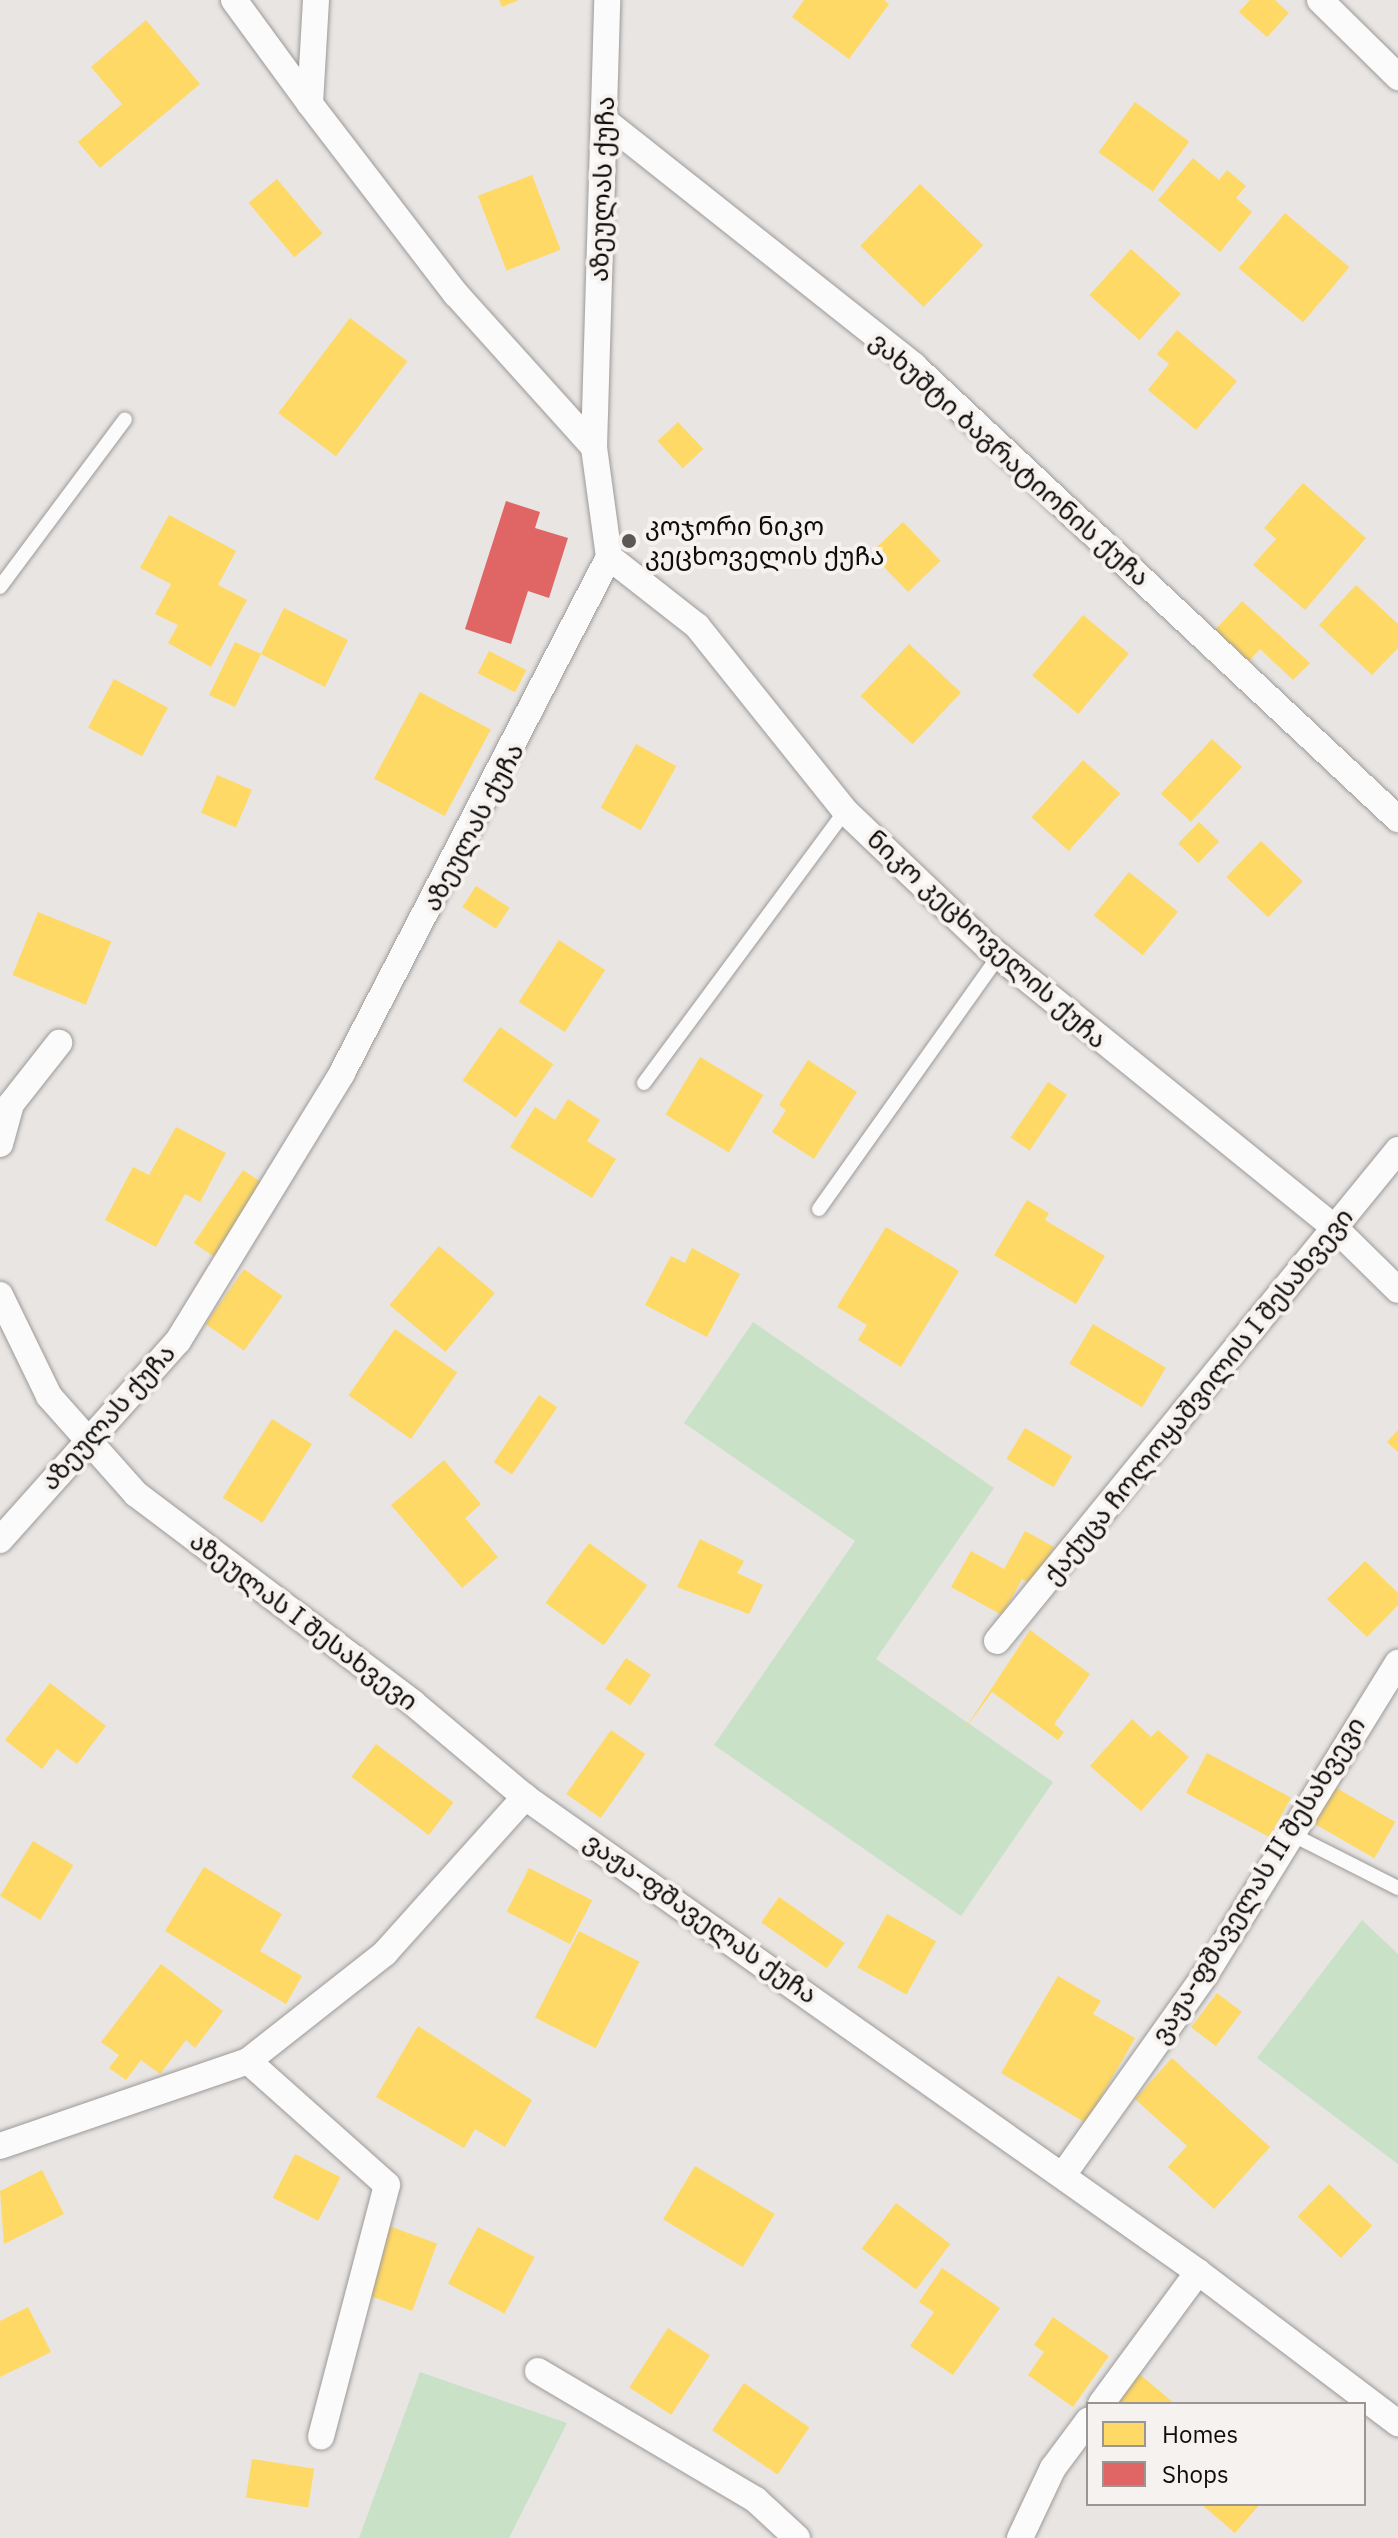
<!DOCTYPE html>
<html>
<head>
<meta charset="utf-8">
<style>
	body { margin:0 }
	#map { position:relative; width:1398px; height:2538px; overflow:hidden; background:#e8e5e3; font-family:"IBM Plex Sans","Noto Sans Georgian",sans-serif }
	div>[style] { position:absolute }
	.green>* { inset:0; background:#c8e1c7 }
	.homes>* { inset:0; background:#ffd966; transform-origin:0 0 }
	.shops>* { inset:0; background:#e06666 }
	.roads { filter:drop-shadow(0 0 2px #9c9a98) drop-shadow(0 0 2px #9c9a98) }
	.service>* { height:14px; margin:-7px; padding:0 7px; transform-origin:7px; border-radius:7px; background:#fcfbfb }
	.minor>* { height:26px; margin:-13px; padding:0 13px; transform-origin:13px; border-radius:13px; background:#fcfbfb }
	.dots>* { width:22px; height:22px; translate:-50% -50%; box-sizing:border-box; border:4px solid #f6f2ef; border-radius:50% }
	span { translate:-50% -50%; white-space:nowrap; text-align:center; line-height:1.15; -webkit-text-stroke:8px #f6f2ef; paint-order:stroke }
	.street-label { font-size:26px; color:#0e0d0c }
	.poi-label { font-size:26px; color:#0e0d0c }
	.left { translate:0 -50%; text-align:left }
	.legend { position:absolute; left:1086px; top:2402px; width:280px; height:104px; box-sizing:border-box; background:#f6f2ef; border:2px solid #999694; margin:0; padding:10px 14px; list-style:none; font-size:24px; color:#0e0d0c }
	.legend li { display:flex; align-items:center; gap:16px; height:40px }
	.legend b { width:40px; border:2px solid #999694 }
</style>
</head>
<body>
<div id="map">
	<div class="green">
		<i style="clip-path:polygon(753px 1322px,994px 1488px,876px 1659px,1053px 1782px,961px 1916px,714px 1745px,855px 1541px,684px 1423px)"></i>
		<i style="clip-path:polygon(1362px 1920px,1398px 1954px,1398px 2164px,1257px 2058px)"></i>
		<i style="clip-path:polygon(420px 2372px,567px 2423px,509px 2538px,359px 2538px)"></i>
	</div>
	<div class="homes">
		<i style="clip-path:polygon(499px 0,519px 0,502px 7px)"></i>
		<i style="clip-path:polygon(804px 0,884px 0,889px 4px,849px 59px,792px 17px)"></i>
		<i style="clip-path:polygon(1250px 0,1275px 0,1289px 13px,1267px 37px,1239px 12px)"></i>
		<i style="clip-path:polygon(146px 20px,200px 84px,100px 168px,78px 142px,122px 104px,91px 67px)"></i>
		<i style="left:1135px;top:102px;width:67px;height:62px;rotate:36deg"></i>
		<i style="clip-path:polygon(1193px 158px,1219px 180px,1227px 170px,1246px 186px,1236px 198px,1252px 212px,1220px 252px,1158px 200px)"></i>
		<i style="left:532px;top:175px;width:80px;height:58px;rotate:69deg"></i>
		<i style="left:277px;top:179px;width:71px;height:37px;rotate:50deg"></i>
		<i style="left:920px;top:184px;width:88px;height:86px;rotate:44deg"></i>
		<i style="left:1285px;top:213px;width:84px;height:72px;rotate:40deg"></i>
		<i style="left:1131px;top:249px;width:67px;height:62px;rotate:42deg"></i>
		<i style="left:350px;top:318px;width:72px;height:119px;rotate:37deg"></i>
		<i style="clip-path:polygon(1177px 330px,1237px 381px,1196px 430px,1148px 390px,1169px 364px,1157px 354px)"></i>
		<i style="left:678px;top:422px;width:37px;height:28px;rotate:47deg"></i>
		<i style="clip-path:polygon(1303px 483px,1366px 538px,1305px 610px,1253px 565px,1276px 539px,1264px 528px)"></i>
		<i style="clip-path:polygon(169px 515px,236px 551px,218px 585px,247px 600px,211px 667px,168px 643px,178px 625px,155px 614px,171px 584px,140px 568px)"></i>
		<i style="left:903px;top:522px;width:54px;height:45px;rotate:46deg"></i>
		<i style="clip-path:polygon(1356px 585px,1398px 624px,1398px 648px,1372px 675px,1319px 625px)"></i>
		<i style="clip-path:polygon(1242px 601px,1310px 663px,1293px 680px,1260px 649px,1248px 662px,1215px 630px)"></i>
		<i style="clip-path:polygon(284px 608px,348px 640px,325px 687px,261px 654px,235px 707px,209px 695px,235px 642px,261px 654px)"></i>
		<i style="left:1083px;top:615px;width:60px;height:79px;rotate:40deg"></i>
		<i style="left:909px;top:644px;width:71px;height:71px;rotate:43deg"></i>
		<i style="left:489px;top:651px;width:42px;height:25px;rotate:27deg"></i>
		<i style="left:114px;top:679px;width:61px;height:55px;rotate:28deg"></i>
		<i style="left:420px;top:692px;width:80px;height:98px;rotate:28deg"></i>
		<i style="left:1212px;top:739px;width:41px;height:75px;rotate:43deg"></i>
		<i style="left:636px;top:744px;width:46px;height:73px;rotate:29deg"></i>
		<i style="left:1083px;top:760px;width:50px;height:77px;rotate:42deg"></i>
		<i style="left:217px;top:775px;width:38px;height:41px;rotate:23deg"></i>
		<i style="left:1199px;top:822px;width:28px;height:30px;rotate:44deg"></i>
		<i style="left:1261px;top:841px;width:58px;height:50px;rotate:44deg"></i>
		<i style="left:1129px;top:872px;width:63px;height:56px;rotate:39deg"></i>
		<i style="left:476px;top:886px;width:40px;height:25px;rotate:33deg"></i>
		<i style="left:38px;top:912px;width:79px;height:68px;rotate:22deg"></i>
		<i style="left:559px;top:940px;width:55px;height:74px;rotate:33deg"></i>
		<i style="left:500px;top:1027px;width:65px;height:65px;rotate:35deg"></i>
		<i style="left:700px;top:1057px;width:74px;height:67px;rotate:31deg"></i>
		<i style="clip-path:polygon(808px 1060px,857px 1092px,814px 1159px,772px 1132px,786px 1110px,779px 1105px)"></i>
		<i style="left:1048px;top:1082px;width:23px;height:67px;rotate:34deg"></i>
		<i style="clip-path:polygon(568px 1099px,600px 1120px,587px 1141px,616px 1159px,592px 1198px,510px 1147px,535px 1107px,555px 1120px)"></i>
		<i style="clip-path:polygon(176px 1127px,226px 1153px,200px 1202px,185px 1194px,156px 1247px,105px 1220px,133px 1167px,149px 1175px)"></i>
		<i style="left:243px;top:1170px;width:27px;height:88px;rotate:34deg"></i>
		<i style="clip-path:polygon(1027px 1200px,1049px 1213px,1045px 1220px,1105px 1256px,1076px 1304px,994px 1255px)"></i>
		<i style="clip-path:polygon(886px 1227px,959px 1271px,901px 1367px,858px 1340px,867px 1325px,837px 1307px)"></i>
		<i style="left:439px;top:1246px;width:73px;height:77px;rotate:40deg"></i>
		<i style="clip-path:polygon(692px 1248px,740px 1274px,707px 1337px,645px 1305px,671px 1256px,685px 1263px)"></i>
		<i style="left:244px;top:1269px;width:47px;height:67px;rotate:35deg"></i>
		<i style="left:1093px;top:1324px;width:85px;height:46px;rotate:31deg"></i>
		<i style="left:395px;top:1329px;width:76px;height:81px;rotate:35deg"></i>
		<i style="left:539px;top:1395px;width:22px;height:81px;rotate:34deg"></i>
		<i style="left:272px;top:1419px;width:47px;height:93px;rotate:32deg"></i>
		<i style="left:1025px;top:1428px;width:55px;height:36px;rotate:31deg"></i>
		<i style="clip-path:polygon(1398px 1430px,1398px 1452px,1387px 1442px)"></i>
		<i style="clip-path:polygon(444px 1460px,481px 1504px,465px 1518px,498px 1557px,462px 1588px,391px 1505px)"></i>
		<i style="clip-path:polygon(1025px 1531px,1054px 1547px,1033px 1585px,1022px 1579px,1002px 1615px,951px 1587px,971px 1551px,1004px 1569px)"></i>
		<i style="clip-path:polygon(700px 1539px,744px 1561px,737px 1573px,763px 1585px,749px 1614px,677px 1587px)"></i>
		<i style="left:589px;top:1543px;width:72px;height:74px;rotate:36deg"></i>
		<i style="clip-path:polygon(1365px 1561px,1398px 1593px,1398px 1605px,1367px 1637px,1327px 1599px)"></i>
		<i style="clip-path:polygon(1030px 1630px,1090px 1674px,1054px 1724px,1064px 1732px,1058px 1740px,992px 1692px,962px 1733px)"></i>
		<i style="left:626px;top:1658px;width:30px;height:37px;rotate:34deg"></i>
		<i style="clip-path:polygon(50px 1683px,106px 1726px,77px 1764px,57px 1749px,42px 1769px,5px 1740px)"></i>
		<i style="clip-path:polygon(1132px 1719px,1151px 1737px,1158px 1730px,1189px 1757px,1141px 1811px,1090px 1766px)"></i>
		<i style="left:611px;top:1730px;width:42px;height:78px;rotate:35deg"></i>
		<i style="left:376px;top:1744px;width:97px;height:41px;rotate:37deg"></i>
		<i style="left:1207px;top:1753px;width:95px;height:45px;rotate:28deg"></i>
		<i style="left:1333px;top:1786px;width:72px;height:42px;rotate:30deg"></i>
		<i style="left:33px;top:1841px;width:47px;height:64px;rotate:31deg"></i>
		<i style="clip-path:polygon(204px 1867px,282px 1914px,260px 1951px,302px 1976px,286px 2004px,165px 1931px)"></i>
		<i style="left:529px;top:1868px;width:71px;height:49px;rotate:27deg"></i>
		<i style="left:779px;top:1897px;width:80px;height:31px;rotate:35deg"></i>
		<i style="left:887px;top:1914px;width:56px;height:61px;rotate:29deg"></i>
		<i style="left:579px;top:1931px;width:68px;height:97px;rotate:27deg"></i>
		<i style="clip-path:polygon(161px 1964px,223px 2011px,195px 2048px,186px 2040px,160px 2074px,141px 2060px,126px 2080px,109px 2068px,119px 2055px,101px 2042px)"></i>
		<i style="clip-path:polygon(1058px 1976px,1101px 2001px,1093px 2014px,1135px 2038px,1086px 2123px,1001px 2073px)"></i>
		<i style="left:1217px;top:1993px;width:31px;height:43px;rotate:37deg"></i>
		<i style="clip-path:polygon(418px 2026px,532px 2100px,505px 2147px,475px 2129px,464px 2148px,376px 2097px)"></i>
		<i style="clip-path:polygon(1172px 2058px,1270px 2147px,1214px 2209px,1168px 2167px,1187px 2146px,1135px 2099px)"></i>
		<i style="left:295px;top:2154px;width:51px;height:49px;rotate:27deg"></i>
		<i style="left:695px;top:2166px;width:93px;height:62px;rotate:31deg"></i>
		<i style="clip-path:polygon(42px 2170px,64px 2214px,4px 2244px,0 2191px)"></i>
		<i style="left:1329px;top:2184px;width:60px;height:45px;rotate:44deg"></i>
		<i style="left:896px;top:2203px;width:68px;height:57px;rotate:37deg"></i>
		<i style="left:389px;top:2226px;width:51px;height:72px;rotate:20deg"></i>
		<i style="left:478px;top:2227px;width:64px;height:64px;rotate:28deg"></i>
		<i style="clip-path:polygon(942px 2268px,1000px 2308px,953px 2375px,910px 2346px,934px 2312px,919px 2302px)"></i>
		<i style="clip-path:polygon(28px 2307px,51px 2352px,0 2377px,0 2321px)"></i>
		<i style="clip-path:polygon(1053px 2317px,1109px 2356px,1073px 2407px,1028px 2375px,1044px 2352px,1034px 2345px)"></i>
		<i style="left:668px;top:2328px;width:50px;height:71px;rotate:33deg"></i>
		<i style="clip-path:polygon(1137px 2372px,1175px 2404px,1109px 2404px)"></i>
		<i style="left:744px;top:2383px;width:79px;height:57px;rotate:34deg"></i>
		<i style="left:252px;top:2459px;width:63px;height:39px;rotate:9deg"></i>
		<i style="clip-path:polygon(1201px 2504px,1260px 2504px,1235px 2533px)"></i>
	</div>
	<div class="shops">
		<i style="clip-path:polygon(506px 501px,540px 512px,535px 528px,568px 538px,549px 598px,528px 591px,511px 644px,465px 629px)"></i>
	</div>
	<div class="roads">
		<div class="service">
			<i style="left:0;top:587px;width:209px;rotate:-53.3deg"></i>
			<i style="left:644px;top:1083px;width:338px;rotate:-53.5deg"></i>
			<i style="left:819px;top:1209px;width:309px;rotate:-54.6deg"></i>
			<i style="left:1291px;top:1834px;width:120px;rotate:26.8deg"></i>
		</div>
		<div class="minor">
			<i style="left:234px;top:0;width:129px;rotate:53.8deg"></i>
			<i style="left:316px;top:0;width:104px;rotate:93.3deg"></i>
			<i style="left:310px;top:104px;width:240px;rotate:52.5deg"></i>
			<i style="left:456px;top:294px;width:206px;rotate:48deg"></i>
			<i style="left:1320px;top:0;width:110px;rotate:44.6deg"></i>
			<i style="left:604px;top:120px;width:396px;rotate:38.4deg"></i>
			<i style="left:914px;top:366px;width:663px;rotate:43.11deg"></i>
			<i style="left:609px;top:557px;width:112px;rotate:38.1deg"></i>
			<i style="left:697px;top:626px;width:237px;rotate:51.3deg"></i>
			<i style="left:845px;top:811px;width:197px;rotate:43.6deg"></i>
			<i style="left:988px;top:947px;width:447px;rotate:39deg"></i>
			<i style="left:1335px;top:1228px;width:88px;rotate:44.5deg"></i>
			<i style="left:0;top:1144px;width:41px;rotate:-74.6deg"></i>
			<i style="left:11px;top:1104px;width:78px;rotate:-51.8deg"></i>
			<i style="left:0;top:1295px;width:112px;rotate:64.1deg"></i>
			<i style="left:49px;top:1396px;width:131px;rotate:48.4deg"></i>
			<i style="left:136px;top:1494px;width:347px;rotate:37deg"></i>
			<i style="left:413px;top:1703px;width:146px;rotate:40deg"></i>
			<i style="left:525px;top:1797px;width:824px;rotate:35.21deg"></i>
			<i style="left:1198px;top:2272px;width:251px;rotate:37.1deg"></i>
			<i style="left:0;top:1540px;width:267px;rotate:-48.2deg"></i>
			<i style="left:178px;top:1341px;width:314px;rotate:-58.5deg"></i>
			<i style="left:342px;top:1073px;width:581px;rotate:-62.64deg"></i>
			<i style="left:609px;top:557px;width:111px;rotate:-97.8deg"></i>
			<i style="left:594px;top:447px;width:447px;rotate:-88.3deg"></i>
			<i style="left:997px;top:1641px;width:634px;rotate:-50.76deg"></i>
			<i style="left:248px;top:2061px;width:186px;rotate:41.7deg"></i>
			<i style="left:387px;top:2185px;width:260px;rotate:104.7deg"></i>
			<i style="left:0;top:2146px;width:262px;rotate:-18.9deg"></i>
			<i style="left:248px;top:2061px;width:174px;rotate:-38.2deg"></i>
			<i style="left:385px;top:1953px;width:210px;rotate:-48.1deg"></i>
			<i style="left:1063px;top:2175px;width:245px;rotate:-54.6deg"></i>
			<i style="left:1205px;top:1975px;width:367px;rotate:-58.3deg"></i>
			<i style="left:538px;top:2371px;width:253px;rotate:30.6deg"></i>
			<i style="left:756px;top:2500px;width:56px;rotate:42.8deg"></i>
			<i style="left:1101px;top:2404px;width:164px;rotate:-53.7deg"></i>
			<i style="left:1020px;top:2538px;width:77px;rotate:-64.8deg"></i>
			<i style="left:1053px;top:2468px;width:59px;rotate:-53.3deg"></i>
		</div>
	</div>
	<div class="dots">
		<i style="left:629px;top:541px;background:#5a5957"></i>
	</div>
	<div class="street-label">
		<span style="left:602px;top:189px;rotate:-88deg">აზეულას ქუჩა</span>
		<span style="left:1010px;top:459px;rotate:42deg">ვახუშტი ბაგრატიონის ქუჩა</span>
		<span style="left:473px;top:827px;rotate:-62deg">აზეულას ქუჩა</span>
		<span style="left:987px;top:939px;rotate:42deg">ნიკო კეცხოველის ქუჩა</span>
		<span style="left:1198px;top:1396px;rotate:-51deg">ქაქუცა ჩოლოყაშვილის I შესახვევი</span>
		<span style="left:108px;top:1417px;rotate:-48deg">აზეულას ქუჩა</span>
		<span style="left:304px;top:1621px;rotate:37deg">აზეულას I შესახვევი</span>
		<span style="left:1258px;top:1880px;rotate:-58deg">ვაჟა-ფშაველას II შესახვევი</span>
		<span style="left:701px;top:1918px;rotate:35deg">ვაჟა-ფშაველას ქუჩა</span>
	</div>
	<div class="poi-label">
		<span class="left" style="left:645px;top:541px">კოჯორი ნიკო<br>კეცხოველის ქუჩა</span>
	</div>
	<ul class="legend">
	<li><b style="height:22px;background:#ffd966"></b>Homes</li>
	<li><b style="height:22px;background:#e06666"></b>Shops</li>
	</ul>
</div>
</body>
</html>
